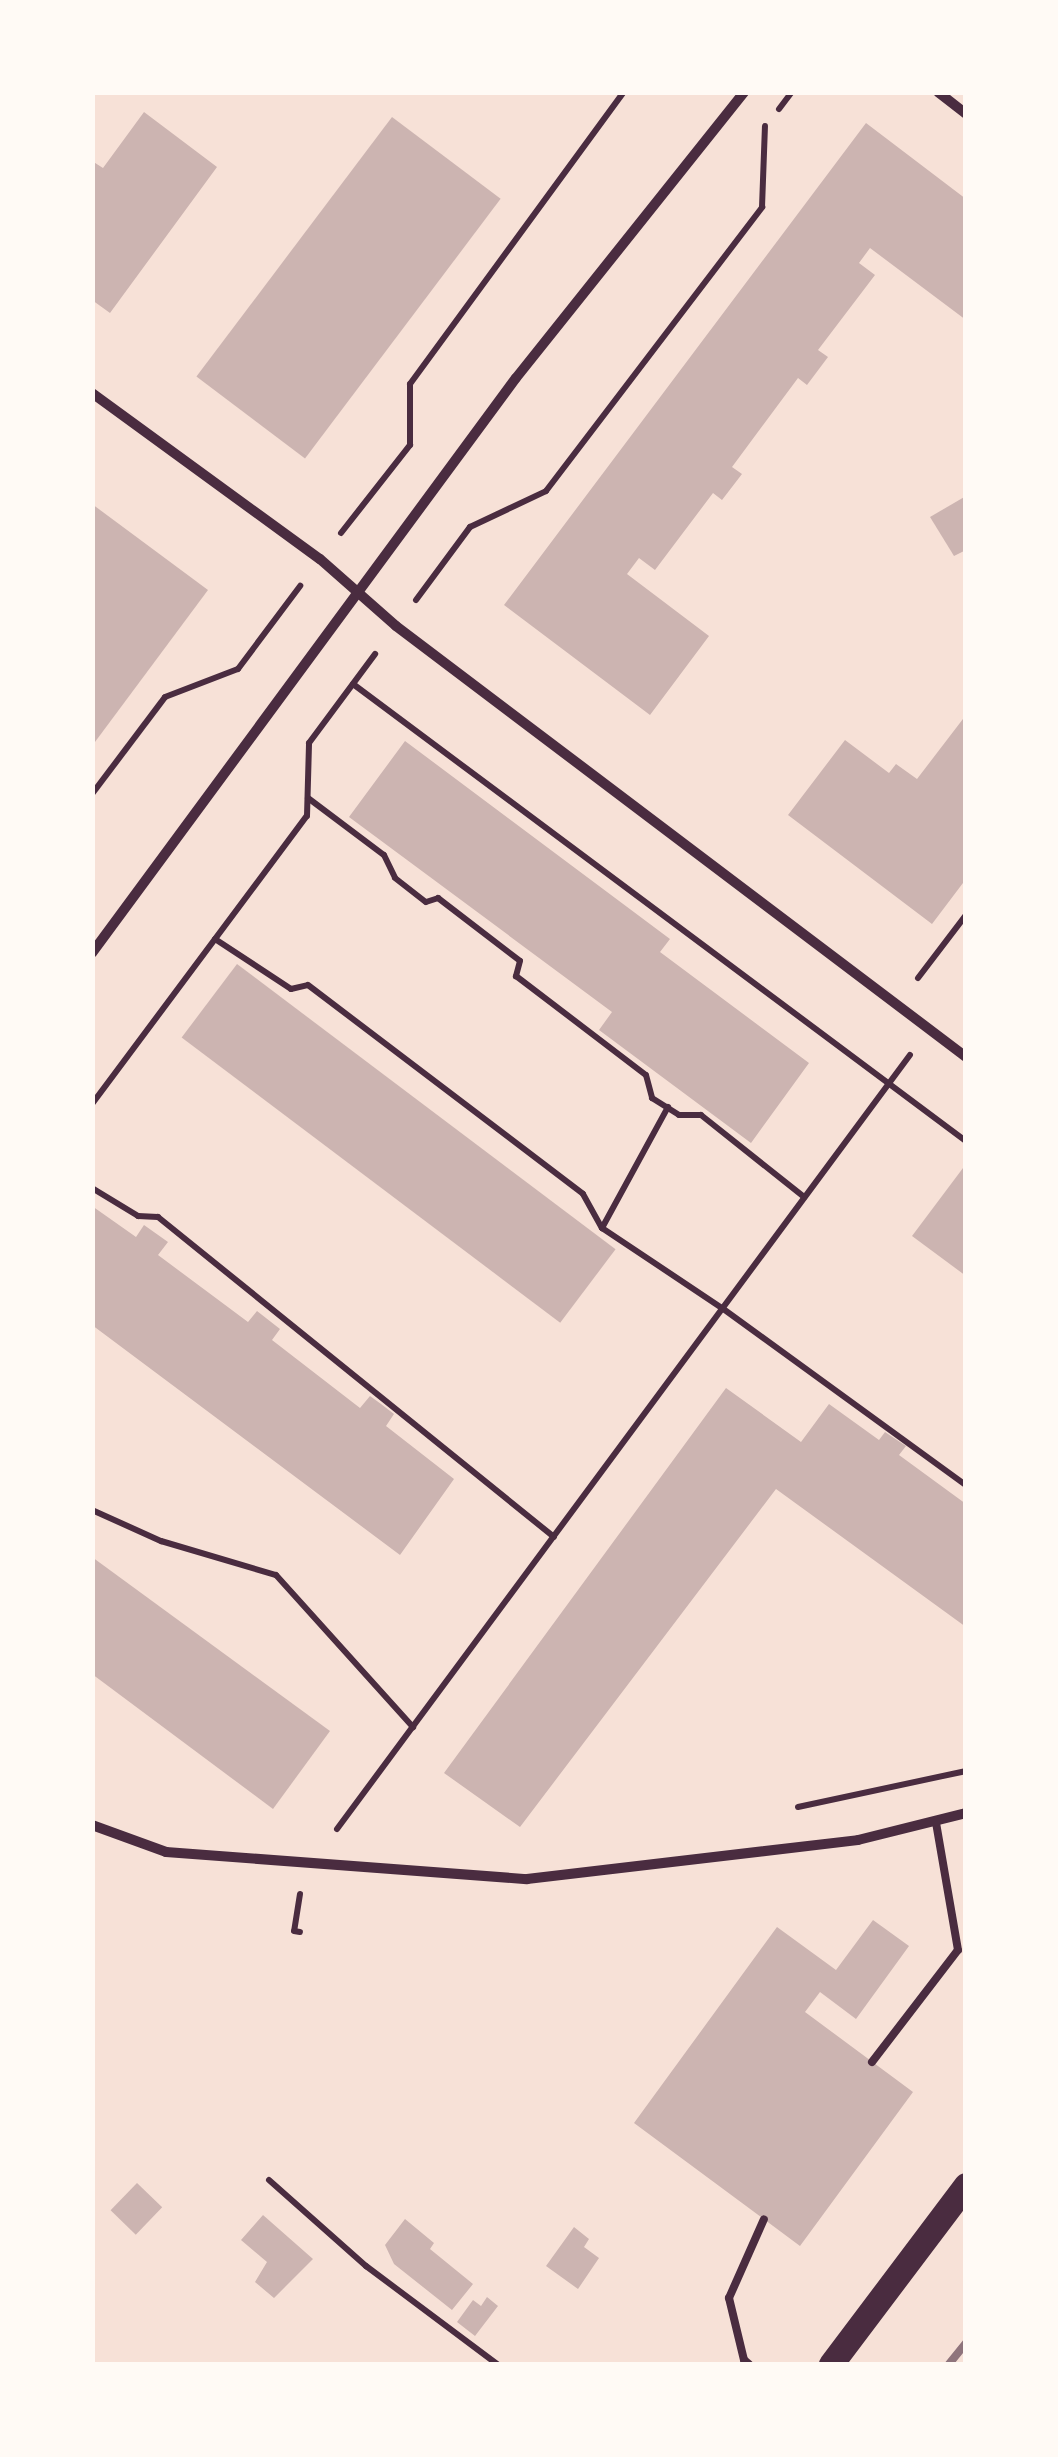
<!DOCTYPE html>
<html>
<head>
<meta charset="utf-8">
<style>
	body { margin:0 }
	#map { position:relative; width:1058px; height:2457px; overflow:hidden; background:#f7e1d7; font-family:Montserrat,sans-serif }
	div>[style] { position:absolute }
	.building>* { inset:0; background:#ccb4b1; transform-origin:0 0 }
	.path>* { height:6px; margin:-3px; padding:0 3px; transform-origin:3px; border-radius:3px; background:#4a2c40 }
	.service>* { height:8px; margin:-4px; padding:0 4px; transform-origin:4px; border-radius:4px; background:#4a2c40 }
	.minor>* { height:10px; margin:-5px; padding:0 5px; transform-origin:5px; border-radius:5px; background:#4a2c40 }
	.primary>* { height:25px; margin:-12.5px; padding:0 12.5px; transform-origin:12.5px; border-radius:12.5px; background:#4a2c40 }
	.rail>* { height:8px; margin:-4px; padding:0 4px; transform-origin:4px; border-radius:4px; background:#8f747c }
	span { translate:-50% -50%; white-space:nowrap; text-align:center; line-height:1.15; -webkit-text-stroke:10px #fffaf5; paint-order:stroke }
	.frame { position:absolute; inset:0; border:95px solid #fffaf5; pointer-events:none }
</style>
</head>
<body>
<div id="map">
	<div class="building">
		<i style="clip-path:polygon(144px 112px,217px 167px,110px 313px,92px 300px,92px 161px,103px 168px)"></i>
		<i style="left:392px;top:117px;width:136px;height:325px;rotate:37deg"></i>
		<i style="clip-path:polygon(866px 123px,966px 199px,966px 320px,870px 248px,859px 263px,875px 275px,818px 350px,828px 357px,807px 385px,798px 378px,732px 467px,742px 474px,722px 500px,713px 493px,655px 570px,639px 558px,627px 574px,709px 636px,650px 715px,504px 605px)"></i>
		<i style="clip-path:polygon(966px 496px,966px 550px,954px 556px,930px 517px)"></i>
		<i style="clip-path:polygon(92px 504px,208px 590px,92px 746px)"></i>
		<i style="clip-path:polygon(966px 715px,966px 879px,932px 924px,788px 815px,845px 740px,889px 773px,896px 764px,917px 779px)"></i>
		<i style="clip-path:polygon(405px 741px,670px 939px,660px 952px,809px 1063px,751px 1143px,599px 1030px,612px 1012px,349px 817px)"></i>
		<i style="left:237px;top:964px;width:474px;height:92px;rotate:37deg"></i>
		<i style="clip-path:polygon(966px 1164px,966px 1276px,912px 1236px)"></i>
		<i style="clip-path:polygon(92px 1206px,136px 1237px,144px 1225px,168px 1242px,158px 1255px,248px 1322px,257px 1311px,280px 1329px,272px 1340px,360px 1408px,370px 1396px,381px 1404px,394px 1414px,386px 1426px,454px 1479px,400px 1555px,92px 1325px)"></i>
		<i style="clip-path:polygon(726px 1388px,801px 1442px,829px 1404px,879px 1440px,885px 1432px,906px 1446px,899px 1455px,966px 1504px,966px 1627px,776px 1489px,520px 1827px,444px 1773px)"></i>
		<i style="clip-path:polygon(92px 1557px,330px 1731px,273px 1809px,92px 1674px)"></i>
		<i style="clip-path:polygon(873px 1920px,909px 1946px,856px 2019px,820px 1992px,805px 2012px,913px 2092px,800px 2246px,634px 2123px,777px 1927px,836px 1970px)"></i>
		<i style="left:137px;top:2183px;width:35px;height:38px;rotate:44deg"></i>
		<i style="clip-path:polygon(263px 2215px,313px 2259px,274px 2298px,255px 2282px,267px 2262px,241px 2240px)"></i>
		<i style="clip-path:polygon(405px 2219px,434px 2243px,430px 2249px,473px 2284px,452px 2310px,394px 2264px,385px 2245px)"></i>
		<i style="clip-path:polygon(574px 2227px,589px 2239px,584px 2247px,599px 2258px,578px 2289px,546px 2266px)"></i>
		<i style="clip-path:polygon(487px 2297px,498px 2306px,475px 2336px,457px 2322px,473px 2300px,481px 2306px)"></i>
	</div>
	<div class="path">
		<i style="left:779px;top:109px;width:21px;rotate:-53deg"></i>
		<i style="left:341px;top:533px;width:112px;rotate:-51.9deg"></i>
		<i style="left:410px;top:445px;width:61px;rotate:-90deg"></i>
		<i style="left:410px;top:384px;width:362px;rotate:-53.8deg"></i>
		<i style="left:416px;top:600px;width:91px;rotate:-53.5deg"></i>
		<i style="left:470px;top:527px;width:84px;rotate:-25.3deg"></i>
		<i style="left:546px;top:491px;width:357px;rotate:-52.7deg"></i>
		<i style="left:762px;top:207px;width:81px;rotate:-87.9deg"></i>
		<i style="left:353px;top:684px;width:765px;rotate:36.71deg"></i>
		<i style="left:92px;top:794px;width:121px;rotate:-53deg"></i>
		<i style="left:165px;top:697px;width:78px;rotate:-21deg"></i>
		<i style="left:238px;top:669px;width:104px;rotate:-53.2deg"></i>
		<i style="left:308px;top:798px;width:95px;rotate:36.9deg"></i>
		<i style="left:384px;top:855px;width:25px;rotate:64deg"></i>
		<i style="left:395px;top:878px;width:39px;rotate:38deg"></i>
		<i style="left:426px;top:902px;width:13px;rotate:-18deg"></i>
		<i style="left:438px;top:898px;width:103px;rotate:37.5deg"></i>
		<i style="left:520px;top:961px;width:16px;rotate:105deg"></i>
		<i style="left:516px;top:976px;width:163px;rotate:37.3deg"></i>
		<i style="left:646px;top:1075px;width:24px;rotate:75deg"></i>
		<i style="left:652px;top:1098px;width:32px;rotate:32deg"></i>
		<i style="left:679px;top:1115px;width:22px"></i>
		<i style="left:701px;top:1115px;width:132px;rotate:38.5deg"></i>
		<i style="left:215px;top:939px;width:91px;rotate:33.3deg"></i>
		<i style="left:291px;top:989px;width:17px;rotate:-13deg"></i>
		<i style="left:308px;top:985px;width:345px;rotate:37.2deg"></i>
		<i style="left:583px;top:1194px;width:39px;rotate:61deg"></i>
		<i style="left:602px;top:1228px;width:144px;rotate:33.7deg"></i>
		<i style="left:722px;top:1308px;width:301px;rotate:36deg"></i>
		<i style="left:918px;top:978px;width:79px;rotate:-52.7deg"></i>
		<i style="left:92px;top:1104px;width:359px;rotate:-53.3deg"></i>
		<i style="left:307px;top:816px;width:73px;rotate:-88.4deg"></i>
		<i style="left:309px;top:743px;width:111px;rotate:-53.4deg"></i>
		<i style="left:92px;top:1188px;width:54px;rotate:31.3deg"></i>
		<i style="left:138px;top:1216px;width:20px;rotate:3deg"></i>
		<i style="left:158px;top:1217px;width:509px;rotate:38.94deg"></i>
		<i style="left:602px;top:1228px;width:138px;rotate:-61.4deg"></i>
		<i style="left:92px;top:1510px;width:76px;rotate:24.2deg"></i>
		<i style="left:161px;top:1541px;width:120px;rotate:16.5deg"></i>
		<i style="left:276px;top:1575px;width:205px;rotate:48deg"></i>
		<i style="left:798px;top:1807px;width:172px;rotate:-12.1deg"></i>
		<i style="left:337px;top:1829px;width:963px;rotate:-53.49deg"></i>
		<i style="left:300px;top:1894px;width:37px;rotate:99deg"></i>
		<i style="left:294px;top:1931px;width:6px;rotate:9deg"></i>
		<i style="left:269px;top:2180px;width:130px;rotate:41.6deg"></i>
		<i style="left:366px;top:2266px;width:164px;rotate:36.8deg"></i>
	</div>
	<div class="service">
		<i style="left:872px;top:2062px;width:141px;rotate:-52.5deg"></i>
		<i style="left:958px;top:1950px;width:130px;rotate:-99.8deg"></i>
		<i style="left:749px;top:2364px;width:6px;rotate:-141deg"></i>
		<i style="left:744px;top:2360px;width:64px;rotate:-103.6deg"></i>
		<i style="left:729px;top:2298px;width:86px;rotate:-66.1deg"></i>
	</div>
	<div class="minor">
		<i style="left:938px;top:92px;width:36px;rotate:38deg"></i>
		<i style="left:92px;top:393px;width:282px;rotate:36.1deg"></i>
		<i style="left:320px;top:559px;width:101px;rotate:41.4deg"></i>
		<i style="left:396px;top:626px;width:715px;rotate:37.09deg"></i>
		<i style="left:92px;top:953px;width:714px;rotate:-53.6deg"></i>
		<i style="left:516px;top:378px;width:366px;rotate:-51.4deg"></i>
		<i style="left:92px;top:1825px;width:79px;rotate:20deg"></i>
		<i style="left:166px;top:1852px;width:362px;rotate:4.3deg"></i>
		<i style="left:527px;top:1879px;width:333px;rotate:-6.7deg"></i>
		<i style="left:858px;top:1840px;width:111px;rotate:-14deg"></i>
	</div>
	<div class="primary">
		<i style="left:831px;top:2364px;width:224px;rotate:-53deg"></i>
	</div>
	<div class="rail">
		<i style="left:949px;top:2364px;width:27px;rotate:-51deg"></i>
	</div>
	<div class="frame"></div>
</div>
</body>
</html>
